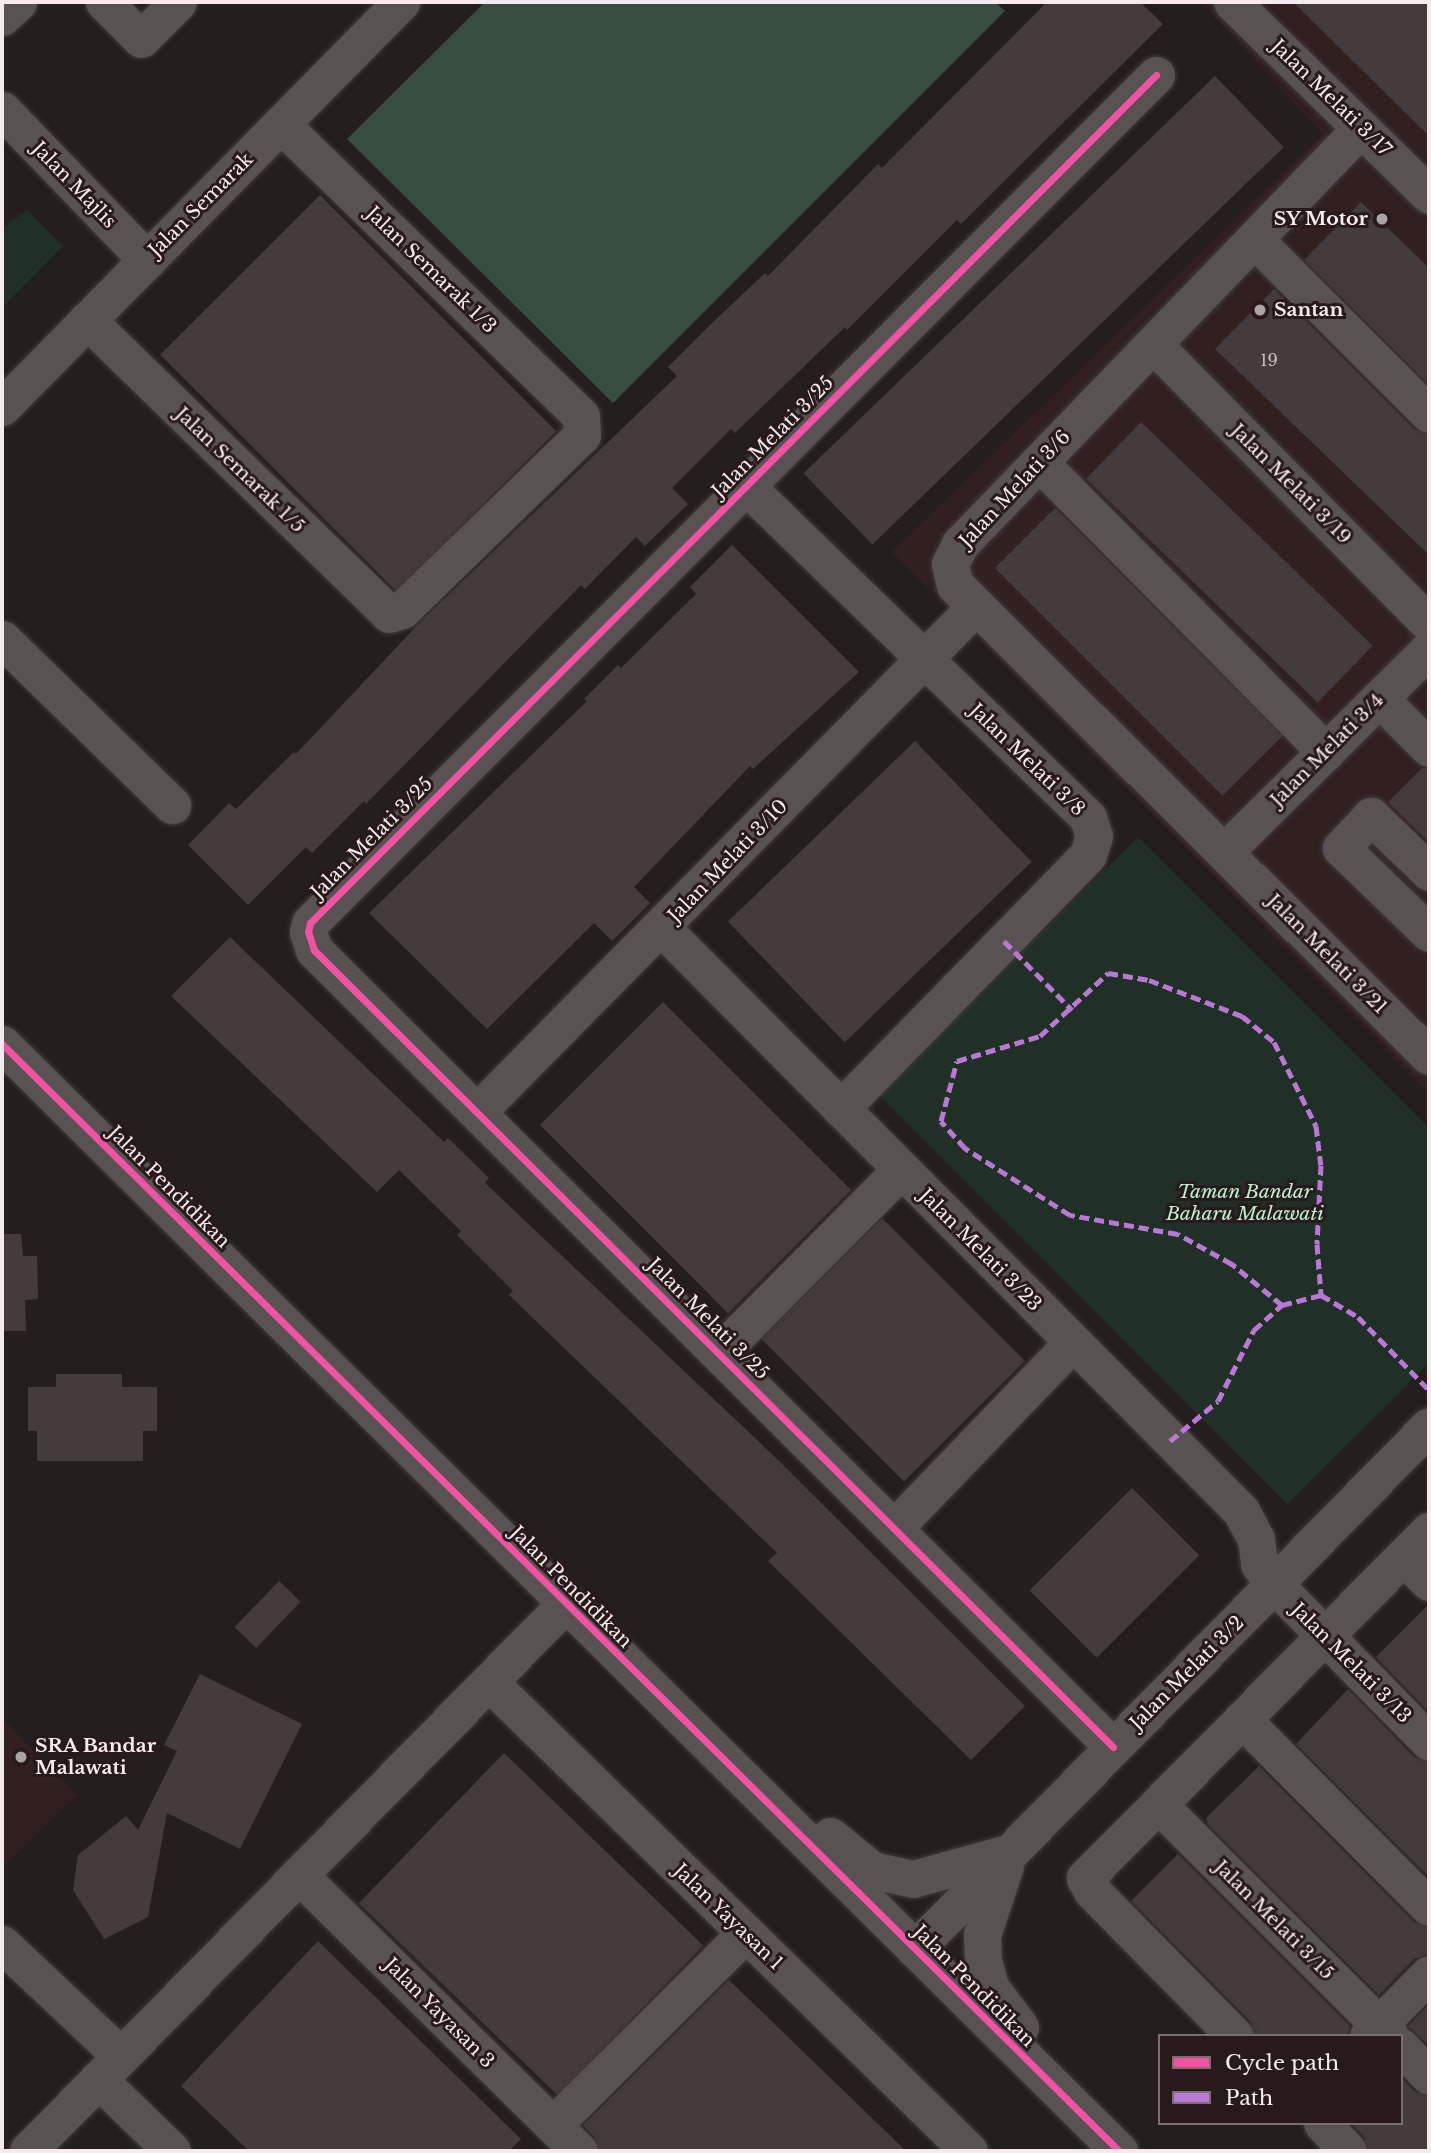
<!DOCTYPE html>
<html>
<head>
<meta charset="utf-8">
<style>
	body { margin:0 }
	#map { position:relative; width:1431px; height:2153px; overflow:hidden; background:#241e1e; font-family:"Libre Baskerville",serif }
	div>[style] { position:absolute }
	.built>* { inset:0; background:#322021 }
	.green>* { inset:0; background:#213026 }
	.forest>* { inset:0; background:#364e3f }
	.building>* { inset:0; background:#443b3c; transform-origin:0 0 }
	.roads { filter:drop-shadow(0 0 2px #3f3939) drop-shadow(0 0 2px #3f3939) }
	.minor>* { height:37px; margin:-18.5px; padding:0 18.5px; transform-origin:18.5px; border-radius:18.5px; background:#585253 }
	.quiet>* { height:5px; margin-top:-2.5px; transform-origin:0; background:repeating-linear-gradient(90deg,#ba77d6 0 10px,transparent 0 15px) }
	.cycleway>* { height:7px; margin:-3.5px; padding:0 3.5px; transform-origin:3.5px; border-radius:3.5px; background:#f153a3 }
	.dots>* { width:19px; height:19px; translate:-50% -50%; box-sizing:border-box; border:4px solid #281a1b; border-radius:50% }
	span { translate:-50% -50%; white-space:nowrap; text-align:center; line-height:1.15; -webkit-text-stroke:6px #281a1b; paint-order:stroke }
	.number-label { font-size:16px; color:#c9bfc0 }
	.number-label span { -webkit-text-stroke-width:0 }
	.street-label { font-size:19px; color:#f5ebec }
	.poi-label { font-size:19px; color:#f5ebec; font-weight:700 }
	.right { translate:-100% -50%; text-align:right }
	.left { translate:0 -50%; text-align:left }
	.park-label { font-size:19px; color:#baf2ce; font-style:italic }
	.frame { position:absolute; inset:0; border:4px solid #f5ebec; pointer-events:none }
	.legend { position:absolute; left:1158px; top:2034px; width:245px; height:91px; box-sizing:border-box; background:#281a1b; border:2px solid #7a6e6f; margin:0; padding:9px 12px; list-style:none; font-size:21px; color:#f5ebec }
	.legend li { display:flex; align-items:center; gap:14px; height:35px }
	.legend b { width:35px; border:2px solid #7a6e6f }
</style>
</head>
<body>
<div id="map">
	<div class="built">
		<i style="clip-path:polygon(1200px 2px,1429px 2px,1429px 1093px,892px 552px,1323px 134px)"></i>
		<i style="clip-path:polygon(2px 1718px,77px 1795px,2px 1869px)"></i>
	</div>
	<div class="green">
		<i style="clip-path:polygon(27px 210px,63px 246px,2px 308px,2px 228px)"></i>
		<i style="clip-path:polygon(1138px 837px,1429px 1128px,1429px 1363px,1287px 1504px,878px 1094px)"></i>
	</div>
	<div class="forest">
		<i style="clip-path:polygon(485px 2px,995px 2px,1005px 11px,613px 403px,347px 139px)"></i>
	</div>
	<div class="building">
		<i style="clip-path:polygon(1047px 2px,1140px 2px,1163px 24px,961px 224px,957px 220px,847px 330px,845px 327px,735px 433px,731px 429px,672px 488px,688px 504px,645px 546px,636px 537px,585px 589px,581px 585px,366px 804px,364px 801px,312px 853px,306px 847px,248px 905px,188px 845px,229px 803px,236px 809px,294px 752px,296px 754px,425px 617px,677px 376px,668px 367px,710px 325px,765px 273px,768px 276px,878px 164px,882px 168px)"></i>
		<i style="clip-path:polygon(1293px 2px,1429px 2px,1429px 136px)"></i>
		<i style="left:1215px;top:76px;width:99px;height:572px;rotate:46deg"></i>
		<i style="left:320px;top:195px;width:334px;height:226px;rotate:45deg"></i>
		<i style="clip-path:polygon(1361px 202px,1429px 268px,1429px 385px,1304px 260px)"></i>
		<i style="clip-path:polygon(1274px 289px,1414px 429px,1429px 434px,1429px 555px,1215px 349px)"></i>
		<i style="left:1141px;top:422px;width:322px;height:79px;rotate:44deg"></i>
		<i style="left:1055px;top:508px;width:322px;height:85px;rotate:45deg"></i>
		<i style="clip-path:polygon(732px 545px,859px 672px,753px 769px,750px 766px,634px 887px,650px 903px,612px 941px,594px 923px,487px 1029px,369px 913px,587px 701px,584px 699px,618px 665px,621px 668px,696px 594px,690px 587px)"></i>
		<i style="left:915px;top:741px;width:168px;height:260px;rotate:46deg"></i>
		<i style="clip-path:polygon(1422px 768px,1429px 768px,1429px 842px,1388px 802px)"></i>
		<i style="clip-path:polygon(230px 937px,444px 1142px,448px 1138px,489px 1178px,485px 1183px,775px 1457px,1025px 1706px,971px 1760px,768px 1561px,777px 1553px,509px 1295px,513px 1291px,457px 1235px,461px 1231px,399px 1170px,377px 1192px,171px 996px)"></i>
		<i style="left:663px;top:1002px;width:266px;height:174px;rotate:45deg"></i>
		<i style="left:882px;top:1218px;width:202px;height:171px;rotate:45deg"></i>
		<i style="clip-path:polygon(2px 1234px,21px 1234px,23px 1256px,37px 1256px,38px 1299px,25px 1300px,26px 1331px,2px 1331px)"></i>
		<i style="clip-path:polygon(56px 1374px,122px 1374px,122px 1387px,157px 1387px,157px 1431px,143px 1431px,143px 1461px,37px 1461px,37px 1431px,28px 1431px,28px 1387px,56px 1387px)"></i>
		<i style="left:1132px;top:1488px;width:95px;height:145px;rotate:45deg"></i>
		<i style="left:279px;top:1581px;width:30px;height:64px;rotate:44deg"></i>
		<i style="clip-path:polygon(1429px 1604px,1429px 1712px,1376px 1657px)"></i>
		<i style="clip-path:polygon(200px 1674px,302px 1724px,240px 1849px,167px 1813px,148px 1917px,104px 1939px,73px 1890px,78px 1855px,126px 1816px,138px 1830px,177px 1751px,164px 1745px)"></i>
		<i style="clip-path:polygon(1348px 1689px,1414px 1757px,1429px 1762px,1429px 1877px,1296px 1744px)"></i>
		<i style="left:504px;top:1753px;width:277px;height:209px;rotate:44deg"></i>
		<i style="clip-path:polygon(1259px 1766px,1414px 1922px,1429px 1927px,1429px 1954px,1414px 1959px,1379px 1995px,1208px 1825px,1206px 1818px)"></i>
		<i style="clip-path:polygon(1178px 1854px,1350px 2026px,1348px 2036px,1255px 2036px,1250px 2021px,1131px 1901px)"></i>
		<i style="clip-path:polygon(318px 1941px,521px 2139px,509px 2151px,249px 2151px,181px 2086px)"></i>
		<i style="clip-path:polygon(729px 1980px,906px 2151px,599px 2151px,594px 2137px,583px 2125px)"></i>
		<i style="clip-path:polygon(1429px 2004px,1429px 2046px,1408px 2026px)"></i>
		<i style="clip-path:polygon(1401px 2077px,1414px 2091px,1429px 2096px,1429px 2151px,1368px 2151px,1364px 2137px,1351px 2123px,1401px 2123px)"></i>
	</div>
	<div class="roads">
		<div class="minor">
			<i style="left:104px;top:2px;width:52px;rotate:45deg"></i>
			<i style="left:141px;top:39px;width:52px;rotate:-45deg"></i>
			<i style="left:1232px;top:2px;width:276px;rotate:44.4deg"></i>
			<i style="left:2px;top:17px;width:22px;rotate:-43deg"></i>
			<i style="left:2px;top:110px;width:209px;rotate:46deg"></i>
			<i style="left:1361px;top:128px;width:578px;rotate:133.95deg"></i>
			<i style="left:960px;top:544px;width:22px;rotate:117deg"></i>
			<i style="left:950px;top:564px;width:22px;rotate:77deg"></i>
			<i style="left:955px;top:585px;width:668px;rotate:44.82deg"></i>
			<i style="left:1255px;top:240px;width:246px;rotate:45deg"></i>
			<i style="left:87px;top:320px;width:421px;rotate:44.2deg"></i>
			<i style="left:389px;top:614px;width:14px;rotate:-17deg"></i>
			<i style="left:402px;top:610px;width:251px;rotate:-44.2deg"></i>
			<i style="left:582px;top:435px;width:19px;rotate:-93deg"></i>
			<i style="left:581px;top:416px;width:419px;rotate:-135.8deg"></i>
			<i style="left:1153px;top:344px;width:393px;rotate:45.4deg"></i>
			<i style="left:2px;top:407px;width:569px;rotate:-45.43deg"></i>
			<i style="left:1039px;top:462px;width:408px;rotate:45.3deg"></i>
			<i style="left:746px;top:486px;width:477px;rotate:44.1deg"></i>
			<i style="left:1088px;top:818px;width:19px;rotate:72deg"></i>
			<i style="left:1094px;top:836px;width:20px;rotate:108deg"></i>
			<i style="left:1088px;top:855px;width:354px;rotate:134.3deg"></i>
			<i style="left:2px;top:639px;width:238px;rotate:44.3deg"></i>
			<i style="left:1379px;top:698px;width:71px;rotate:45deg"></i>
			<i style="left:1224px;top:852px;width:289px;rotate:-44.7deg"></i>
			<i style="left:1429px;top:872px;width:81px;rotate:-136deg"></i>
			<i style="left:1371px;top:816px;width:44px;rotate:133.2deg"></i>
			<i style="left:1341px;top:848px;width:122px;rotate:44deg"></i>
			<i style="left:662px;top:928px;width:822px;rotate:45.2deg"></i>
			<i style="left:1241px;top:1511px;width:32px;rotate:62deg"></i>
			<i style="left:1256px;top:1539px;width:25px;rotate:83deg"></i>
			<i style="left:1259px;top:1564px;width:25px;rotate:53deg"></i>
			<i style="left:1274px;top:1584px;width:221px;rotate:45.5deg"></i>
			<i style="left:2px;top:1044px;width:1573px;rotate:44.74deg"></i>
			<i style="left:477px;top:1112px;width:711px;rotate:-45.4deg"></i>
			<i style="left:720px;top:1352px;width:257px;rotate:-45.2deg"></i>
			<i style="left:894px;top:1528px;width:257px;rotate:-46.1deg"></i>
			<i style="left:1403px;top:1557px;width:36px;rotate:44deg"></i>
			<i style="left:489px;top:1682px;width:671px;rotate:44.34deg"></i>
			<i style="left:1242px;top:1719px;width:265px;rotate:45.2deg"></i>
			<i style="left:1113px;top:1747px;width:1129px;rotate:-135.07deg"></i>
			<i style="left:314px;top:950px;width:19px;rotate:-108deg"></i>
			<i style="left:308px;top:932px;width:9px;rotate:-77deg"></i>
			<i style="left:310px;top:923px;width:1198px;rotate:-45.07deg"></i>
			<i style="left:1158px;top:1804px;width:328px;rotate:45deg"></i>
			<i style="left:830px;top:1836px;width:54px;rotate:39deg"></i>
			<i style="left:872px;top:1870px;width:42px;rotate:12.4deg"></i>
			<i style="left:913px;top:1879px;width:94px;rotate:-15.4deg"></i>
			<i style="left:1005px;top:1866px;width:73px;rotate:108.4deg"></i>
			<i style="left:982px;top:1935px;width:25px;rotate:88deg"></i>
			<i style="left:983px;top:1960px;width:28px;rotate:75deg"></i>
			<i style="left:990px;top:1987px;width:50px;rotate:53.1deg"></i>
			<i style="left:299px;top:1875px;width:393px;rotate:44.6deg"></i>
			<i style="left:2px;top:1944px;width:163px;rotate:43.3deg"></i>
			<i style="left:915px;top:1949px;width:733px;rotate:-45.5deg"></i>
			<i style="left:1235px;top:2036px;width:204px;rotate:-134.6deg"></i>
			<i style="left:1092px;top:1891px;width:15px;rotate:-118deg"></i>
			<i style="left:1085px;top:1878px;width:489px;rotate:-45.3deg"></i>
			<i style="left:1368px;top:2036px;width:87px;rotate:-45.5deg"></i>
			<i style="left:1401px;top:2047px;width:40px;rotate:46deg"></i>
			<i style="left:98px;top:2079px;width:103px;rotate:44.2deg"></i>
			<i style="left:1322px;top:2123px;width:38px;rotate:47deg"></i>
			<i style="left:553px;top:2125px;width:271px;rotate:-44.9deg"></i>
			<i style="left:28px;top:2151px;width:768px;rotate:-45.53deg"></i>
		</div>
	</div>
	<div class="quiet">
		<i style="left:1004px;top:941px;width:97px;rotate:45.4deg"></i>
		<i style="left:1282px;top:1305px;width:65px;rotate:-140.6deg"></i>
		<i style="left:1232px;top:1264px;width:62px;rotate:-150.9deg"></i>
		<i style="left:1178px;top:1234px;width:110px;rotate:-170deg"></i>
		<i style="left:1070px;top:1215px;width:125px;rotate:-147.5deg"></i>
		<i style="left:965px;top:1148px;width:36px;rotate:-132deg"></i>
		<i style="left:941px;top:1121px;width:62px;rotate:-75.1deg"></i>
		<i style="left:957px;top:1061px;width:87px;rotate:-16.8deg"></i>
		<i style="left:1040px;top:1036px;width:93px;rotate:-42.8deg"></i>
		<i style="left:1108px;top:973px;width:42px;rotate:9.7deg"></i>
		<i style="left:1149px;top:980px;width:100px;rotate:21.2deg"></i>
		<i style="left:1242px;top:1016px;width:41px;rotate:39.1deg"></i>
		<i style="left:1274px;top:1042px;width:94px;rotate:63.4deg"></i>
		<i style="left:1316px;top:1126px;width:39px;rotate:83deg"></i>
		<i style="left:1321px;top:1165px;width:79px;rotate:92.9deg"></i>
		<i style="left:1317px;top:1244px;width:51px;rotate:85.5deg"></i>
		<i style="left:1170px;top:1441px;width:62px;rotate:-39.8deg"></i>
		<i style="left:1218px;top:1401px;width:80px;rotate:-63.1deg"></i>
		<i style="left:1254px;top:1330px;width:38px;rotate:-42deg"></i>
		<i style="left:1282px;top:1305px;width:40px;rotate:-14.4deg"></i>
		<i style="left:1321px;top:1295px;width:43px;rotate:30.7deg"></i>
		<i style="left:1358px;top:1317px;width:102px;rotate:45.8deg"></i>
	</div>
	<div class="cycleway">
		<i style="left:2px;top:1044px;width:1573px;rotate:44.74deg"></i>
		<i style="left:1113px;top:1747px;width:1129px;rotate:-135.07deg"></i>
		<i style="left:314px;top:950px;width:19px;rotate:-108deg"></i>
		<i style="left:308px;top:932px;width:9px;rotate:-77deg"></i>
		<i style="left:310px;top:923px;width:1198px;rotate:-45.07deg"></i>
	</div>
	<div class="dots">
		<i style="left:1382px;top:219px;background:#aca3a4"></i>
		<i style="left:1260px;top:310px;background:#aca3a4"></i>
		<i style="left:21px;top:1757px;background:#aca3a4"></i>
	</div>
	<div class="number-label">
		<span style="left:1269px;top:360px">19</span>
	</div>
	<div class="street-label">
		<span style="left:1331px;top:98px;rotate:44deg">Jalan Melati 3/17</span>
		<span style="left:74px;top:185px;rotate:46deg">Jalan Majlis</span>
		<span style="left:201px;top:205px;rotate:-45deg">Jalan Semarak</span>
		<span style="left:431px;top:270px;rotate:44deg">Jalan Semarak 1/3</span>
		<span style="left:773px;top:437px;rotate:-45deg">Jalan Melati 3/25</span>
		<span style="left:240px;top:470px;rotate:44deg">Jalan Semarak 1/5</span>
		<span style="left:1291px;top:484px;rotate:45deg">Jalan Melati 3/19</span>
		<span style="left:1015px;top:489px;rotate:-47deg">Jalan Melati 3/6</span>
		<span style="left:1327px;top:750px;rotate:-45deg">Jalan Melati 3/4</span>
		<span style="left:1027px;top:760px;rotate:44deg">Jalan Melati 3/8</span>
		<span style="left:372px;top:838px;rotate:-45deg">Jalan Melati 3/25</span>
		<span style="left:728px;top:861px;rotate:-46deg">Jalan Melati 3/10</span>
		<span style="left:1327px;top:954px;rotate:45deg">Jalan Melati 3/21</span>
		<span style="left:169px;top:1187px;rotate:45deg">Jalan Pendidikan</span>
		<span style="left:980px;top:1250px;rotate:45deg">Jalan Melati 3/23</span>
		<span style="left:708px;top:1319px;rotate:45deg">Jalan Melati 3/25</span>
		<span style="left:571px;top:1587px;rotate:45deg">Jalan Pendidikan</span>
		<span style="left:1351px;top:1663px;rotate:45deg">Jalan Melati 3/13</span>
		<span style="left:1187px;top:1673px;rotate:-45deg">Jalan Melati 3/2</span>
		<span style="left:728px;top:1917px;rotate:44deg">Jalan Yayasan 1</span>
		<span style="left:1274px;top:1920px;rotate:45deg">Jalan Melati 3/15</span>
		<span style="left:974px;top:1986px;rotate:45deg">Jalan Pendidikan</span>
		<span style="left:439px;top:2013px;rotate:45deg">Jalan Yayasan 3</span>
	</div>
	<div class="poi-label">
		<span class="right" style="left:1368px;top:219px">SY Motor</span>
		<span class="left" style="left:1274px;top:310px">Santan</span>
		<span class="left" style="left:35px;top:1757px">SRA Bandar<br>Malawati</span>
	</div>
	<div class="park-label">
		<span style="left:1245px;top:1203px">Taman Bandar<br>Baharu Malawati</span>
	</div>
	<div class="frame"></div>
	<ul class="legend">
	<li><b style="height:9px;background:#f153a3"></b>Cycle path</li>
	<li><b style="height:9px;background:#ba77d6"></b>Path</li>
	</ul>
</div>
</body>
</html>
